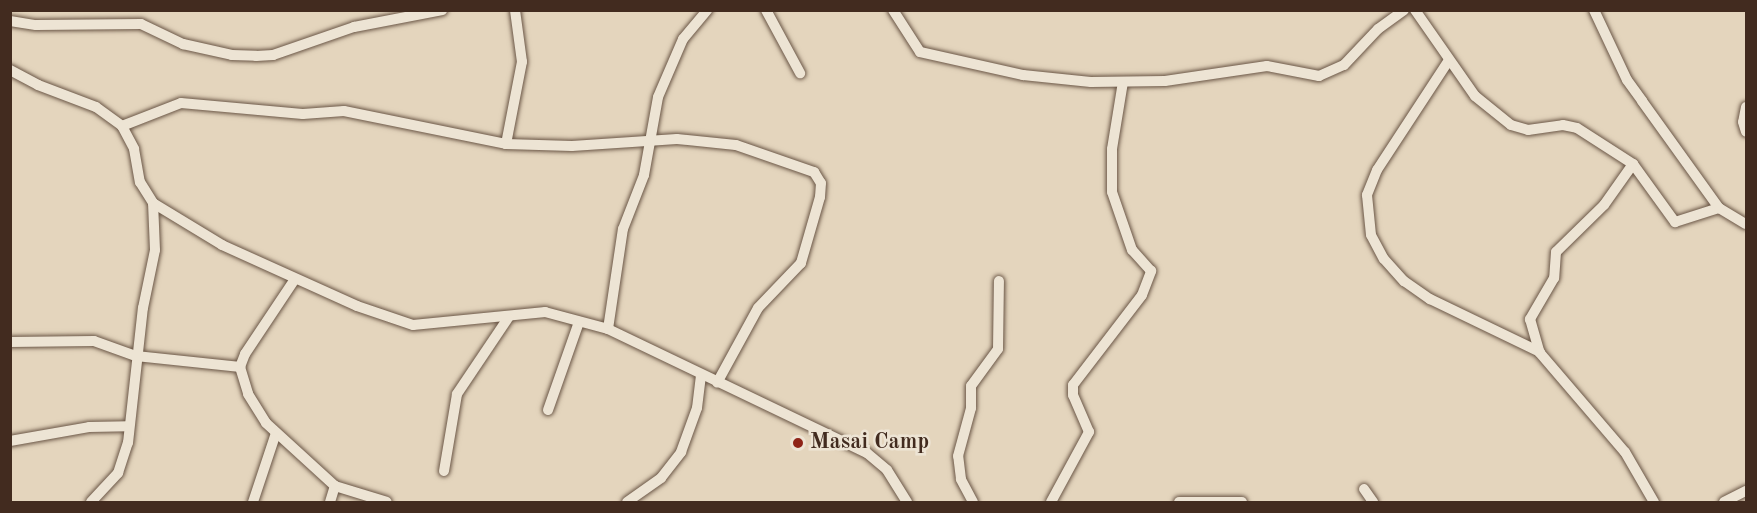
<!DOCTYPE html>
<html>
<head>
<meta charset="utf-8">
<style>
	body { margin:0 }
	#map { position:relative; width:1757px; height:513px; overflow:hidden; background:#e4d5bd; font-family:"Old Standard TT",serif }
	div>[style] { position:absolute }
	.roads { filter:drop-shadow(0 0 2px #6a5646) drop-shadow(0 0 2px #6a5646) }
	.minor>* { height:10px; margin:-5px; padding:0 5px; transform-origin:5px; border-radius:5px; background:#ede4d4 }
	.dots>* { width:16px; height:16px; translate:-50% -50%; box-sizing:border-box; border:3px solid #ede4d4; border-radius:50% }
	span { translate:-50% -50%; white-space:nowrap; text-align:center; line-height:1.15; -webkit-text-stroke:5px #ede4d4; paint-order:stroke }
	.poi-label { font-size:22px; color:#422b1f; font-weight:700 }
	.left { translate:0 -50%; text-align:left }
	.frame { position:absolute; inset:0; border:12px solid #422b1f; pointer-events:none }
</style>
</head>
<body>
<div id="map">
	<div class="roads">
		<div class="minor">
			<i style="left:766px;top:10px;width:72px;rotate:61.6deg"></i>
			<i style="left:893px;top:10px;width:50px;rotate:57.3deg"></i>
			<i style="left:920px;top:52px;width:106px;rotate:12.6deg"></i>
			<i style="left:1023px;top:75px;width:68px;rotate:5.9deg"></i>
			<i style="left:1091px;top:82px;width:74px;rotate:-0.8deg"></i>
			<i style="left:1165px;top:81px;width:103px;rotate:-8.4deg"></i>
			<i style="left:1267px;top:66px;width:53px;rotate:10.9deg"></i>
			<i style="left:1319px;top:76px;width:27px;rotate:-24deg"></i>
			<i style="left:1344px;top:65px;width:50px;rotate:-46.6deg"></i>
			<i style="left:1378px;top:29px;width:32px;rotate:-36deg"></i>
			<i style="left:1415px;top:10px;width:105px;rotate:55.1deg"></i>
			<i style="left:1475px;top:96px;width:46px;rotate:38.9deg"></i>
			<i style="left:1511px;top:125px;width:18px;rotate:16deg"></i>
			<i style="left:1528px;top:130px;width:35px;rotate:-8deg"></i>
			<i style="left:1563px;top:125px;width:14px;rotate:12deg"></i>
			<i style="left:1577px;top:128px;width:67px;rotate:32.7deg"></i>
			<i style="left:1633px;top:164px;width:72px;rotate:54.1deg"></i>
			<i style="left:1675px;top:222px;width:46px;rotate:-17.7deg"></i>
			<i style="left:1594px;top:10px;width:77px;rotate:64.8deg"></i>
			<i style="left:1627px;top:80px;width:26px;rotate:54deg"></i>
			<i style="left:1642px;top:101px;width:132px;rotate:54.3deg"></i>
			<i style="left:1719px;top:208px;width:31px;rotate:31deg"></i>
			<i style="left:10px;top:21px;width:26px;rotate:9deg"></i>
			<i style="left:36px;top:25px;width:105px;rotate:-0.5deg"></i>
			<i style="left:141px;top:24px;width:47px;rotate:25.5deg"></i>
			<i style="left:183px;top:44px;width:50px;rotate:12.7deg"></i>
			<i style="left:232px;top:55px;width:24px;rotate:2deg"></i>
			<i style="left:256px;top:56px;width:17px;rotate:-3deg"></i>
			<i style="left:273px;top:55px;width:86px;rotate:-19.1deg"></i>
			<i style="left:354px;top:27px;width:90px;rotate:-10.9deg"></i>
			<i style="left:1449px;top:60px;width:131px;rotate:123.2deg"></i>
			<i style="left:1377px;top:170px;width:27px;rotate:112deg"></i>
			<i style="left:1367px;top:195px;width:40px;rotate:84.3deg"></i>
			<i style="left:1371px;top:235px;width:27px;rotate:62deg"></i>
			<i style="left:1384px;top:259px;width:30px;rotate:48deg"></i>
			<i style="left:1404px;top:281px;width:32px;rotate:35deg"></i>
			<i style="left:1430px;top:299px;width:122px;rotate:25.7deg"></i>
			<i style="left:10px;top:70px;width:32px;rotate:28deg"></i>
			<i style="left:38px;top:85px;width:62px;rotate:20.8deg"></i>
			<i style="left:96px;top:107px;width:32px;rotate:36deg"></i>
			<i style="left:122px;top:126px;width:26px;rotate:62deg"></i>
			<i style="left:134px;top:149px;width:34px;rotate:80deg"></i>
			<i style="left:140px;top:182px;width:25px;rotate:58deg"></i>
			<i style="left:153px;top:203px;width:81px;rotate:31.3deg"></i>
			<i style="left:222px;top:245px;width:148px;rotate:24.3deg"></i>
			<i style="left:357px;top:306px;width:59px;rotate:18.7deg"></i>
			<i style="left:413px;top:325px;width:133px;rotate:-5.6deg"></i>
			<i style="left:545px;top:312px;width:65px;rotate:15.1deg"></i>
			<i style="left:608px;top:329px;width:287px;rotate:25.6deg"></i>
			<i style="left:867px;top:453px;width:26px;rotate:40deg"></i>
			<i style="left:887px;top:470px;width:38px;rotate:58deg"></i>
			<i style="left:1746px;top:107px;width:15px;rotate:101deg"></i>
			<i style="left:1743px;top:122px;width:10px;rotate:73deg"></i>
			<i style="left:122px;top:126px;width:63px;rotate:-21.3deg"></i>
			<i style="left:181px;top:103px;width:122px;rotate:5.2deg"></i>
			<i style="left:303px;top:114px;width:41px;rotate:-4.2deg"></i>
			<i style="left:344px;top:111px;width:165px;rotate:11.5deg"></i>
			<i style="left:506px;top:144px;width:66px;rotate:1.7deg"></i>
			<i style="left:572px;top:146px;width:105px;rotate:-3.8deg"></i>
			<i style="left:677px;top:139px;width:59px;rotate:5.8deg"></i>
			<i style="left:736px;top:145px;width:83px;rotate:19.1deg"></i>
			<i style="left:814px;top:172px;width:13px;rotate:58deg"></i>
			<i style="left:821px;top:183px;width:14px;rotate:94deg"></i>
			<i style="left:820px;top:197px;width:69px;rotate:106.1deg"></i>
			<i style="left:801px;top:263px;width:62px;rotate:133.7deg"></i>
			<i style="left:758px;top:308px;width:85px;rotate:118.7deg"></i>
			<i style="left:506px;top:144px;width:84px;rotate:-79deg"></i>
			<i style="left:522px;top:62px;width:52px;rotate:-97.7deg"></i>
			<i style="left:1633px;top:164px;width:50px;rotate:125.3deg"></i>
			<i style="left:1604px;top:205px;width:67px;rotate:135.6deg"></i>
			<i style="left:1556px;top:252px;width:26px;rotate:94deg"></i>
			<i style="left:1554px;top:278px;width:48px;rotate:120.3deg"></i>
			<i style="left:1530px;top:319px;width:35px;rotate:74deg"></i>
			<i style="left:1540px;top:353px;width:130px;rotate:49.4deg"></i>
			<i style="left:1625px;top:452px;width:58px;rotate:59.9deg"></i>
			<i style="left:295px;top:279px;width:90px;rotate:123.7deg"></i>
			<i style="left:245px;top:354px;width:14px;rotate:111deg"></i>
			<i style="left:240px;top:367px;width:28px;rotate:73deg"></i>
			<i style="left:248px;top:394px;width:34px;rotate:58deg"></i>
			<i style="left:266px;top:423px;width:93px;rotate:42.4deg"></i>
			<i style="left:335px;top:486px;width:54px;rotate:17.1deg"></i>
			<i style="left:608px;top:329px;width:101px;rotate:-81.5deg"></i>
			<i style="left:623px;top:229px;width:58px;rotate:-68.7deg"></i>
			<i style="left:644px;top:175px;width:79px;rotate:-79.8deg"></i>
			<i style="left:658px;top:97px;width:63px;rotate:-66.7deg"></i>
			<i style="left:683px;top:39px;width:38px;rotate:-50deg"></i>
			<i style="left:10px;top:342px;width:84px;rotate:-0.7deg"></i>
			<i style="left:94px;top:341px;width:45px;rotate:19.7deg"></i>
			<i style="left:136px;top:356px;width:105px;rotate:6deg"></i>
			<i style="left:548px;top:410px;width:93px;rotate:-70.6deg"></i>
			<i style="left:10px;top:441px;width:80px;rotate:-10deg"></i>
			<i style="left:89px;top:427px;width:39px;rotate:-1deg"></i>
			<i style="left:444px;top:471px;width:78px;rotate:-80.4deg"></i>
			<i style="left:457px;top:394px;width:92px;rotate:-56.1deg"></i>
			<i style="left:1364px;top:489px;width:16px;rotate:55deg"></i>
			<i style="left:91px;top:502px;width:40px;rotate:-47deg"></i>
			<i style="left:118px;top:473px;width:32px;rotate:-72deg"></i>
			<i style="left:128px;top:443px;width:136px;rotate:-83.7deg"></i>
			<i style="left:143px;top:308px;width:59px;rotate:-78.3deg"></i>
			<i style="left:155px;top:250px;width:47px;rotate:-92.4deg"></i>
			<i style="left:253px;top:502px;width:73px;rotate:-71.6deg"></i>
			<i style="left:330px;top:502px;width:17px;rotate:-73deg"></i>
			<i style="left:627px;top:502px;width:42px;rotate:-35.2deg"></i>
			<i style="left:661px;top:478px;width:33px;rotate:-52deg"></i>
			<i style="left:681px;top:452px;width:47px;rotate:-70deg"></i>
			<i style="left:697px;top:408px;width:31px;rotate:-83deg"></i>
			<i style="left:973px;top:502px;width:26px;rotate:-118deg"></i>
			<i style="left:961px;top:479px;width:23px;rotate:-97deg"></i>
			<i style="left:958px;top:456px;width:50px;rotate:-74.8deg"></i>
			<i style="left:971px;top:408px;width:22px;rotate:-90deg"></i>
			<i style="left:971px;top:386px;width:46px;rotate:-53.9deg"></i>
			<i style="left:998px;top:349px;width:68px;rotate:-89.2deg"></i>
			<i style="left:1051px;top:502px;width:80px;rotate:-61.5deg"></i>
			<i style="left:1089px;top:432px;width:40px;rotate:-113.4deg"></i>
			<i style="left:1073px;top:395px;width:10px;rotate:-90deg"></i>
			<i style="left:1073px;top:385px;width:113px;rotate:-52.5deg"></i>
			<i style="left:1142px;top:295px;width:26px;rotate:-69deg"></i>
			<i style="left:1151px;top:271px;width:28px;rotate:-132deg"></i>
			<i style="left:1132px;top:250px;width:61px;rotate:-109deg"></i>
			<i style="left:1112px;top:192px;width:43px;rotate:-90deg"></i>
			<i style="left:1112px;top:149px;width:68px;rotate:-80.7deg"></i>
			<i style="left:1179px;top:502px;width:63px"></i>
			<i style="left:1724px;top:502px;width:25px;rotate:-27deg"></i>
		</div>
	</div>
	<div class="dots">
		<i style="left:798px;top:443px;background:#8f2418"></i>
	</div>
	<div class="poi-label">
		<span class="left" style="left:810px;top:443px">Masai Camp</span>
	</div>
	<div class="frame"></div>
</div>
</body>
</html>
